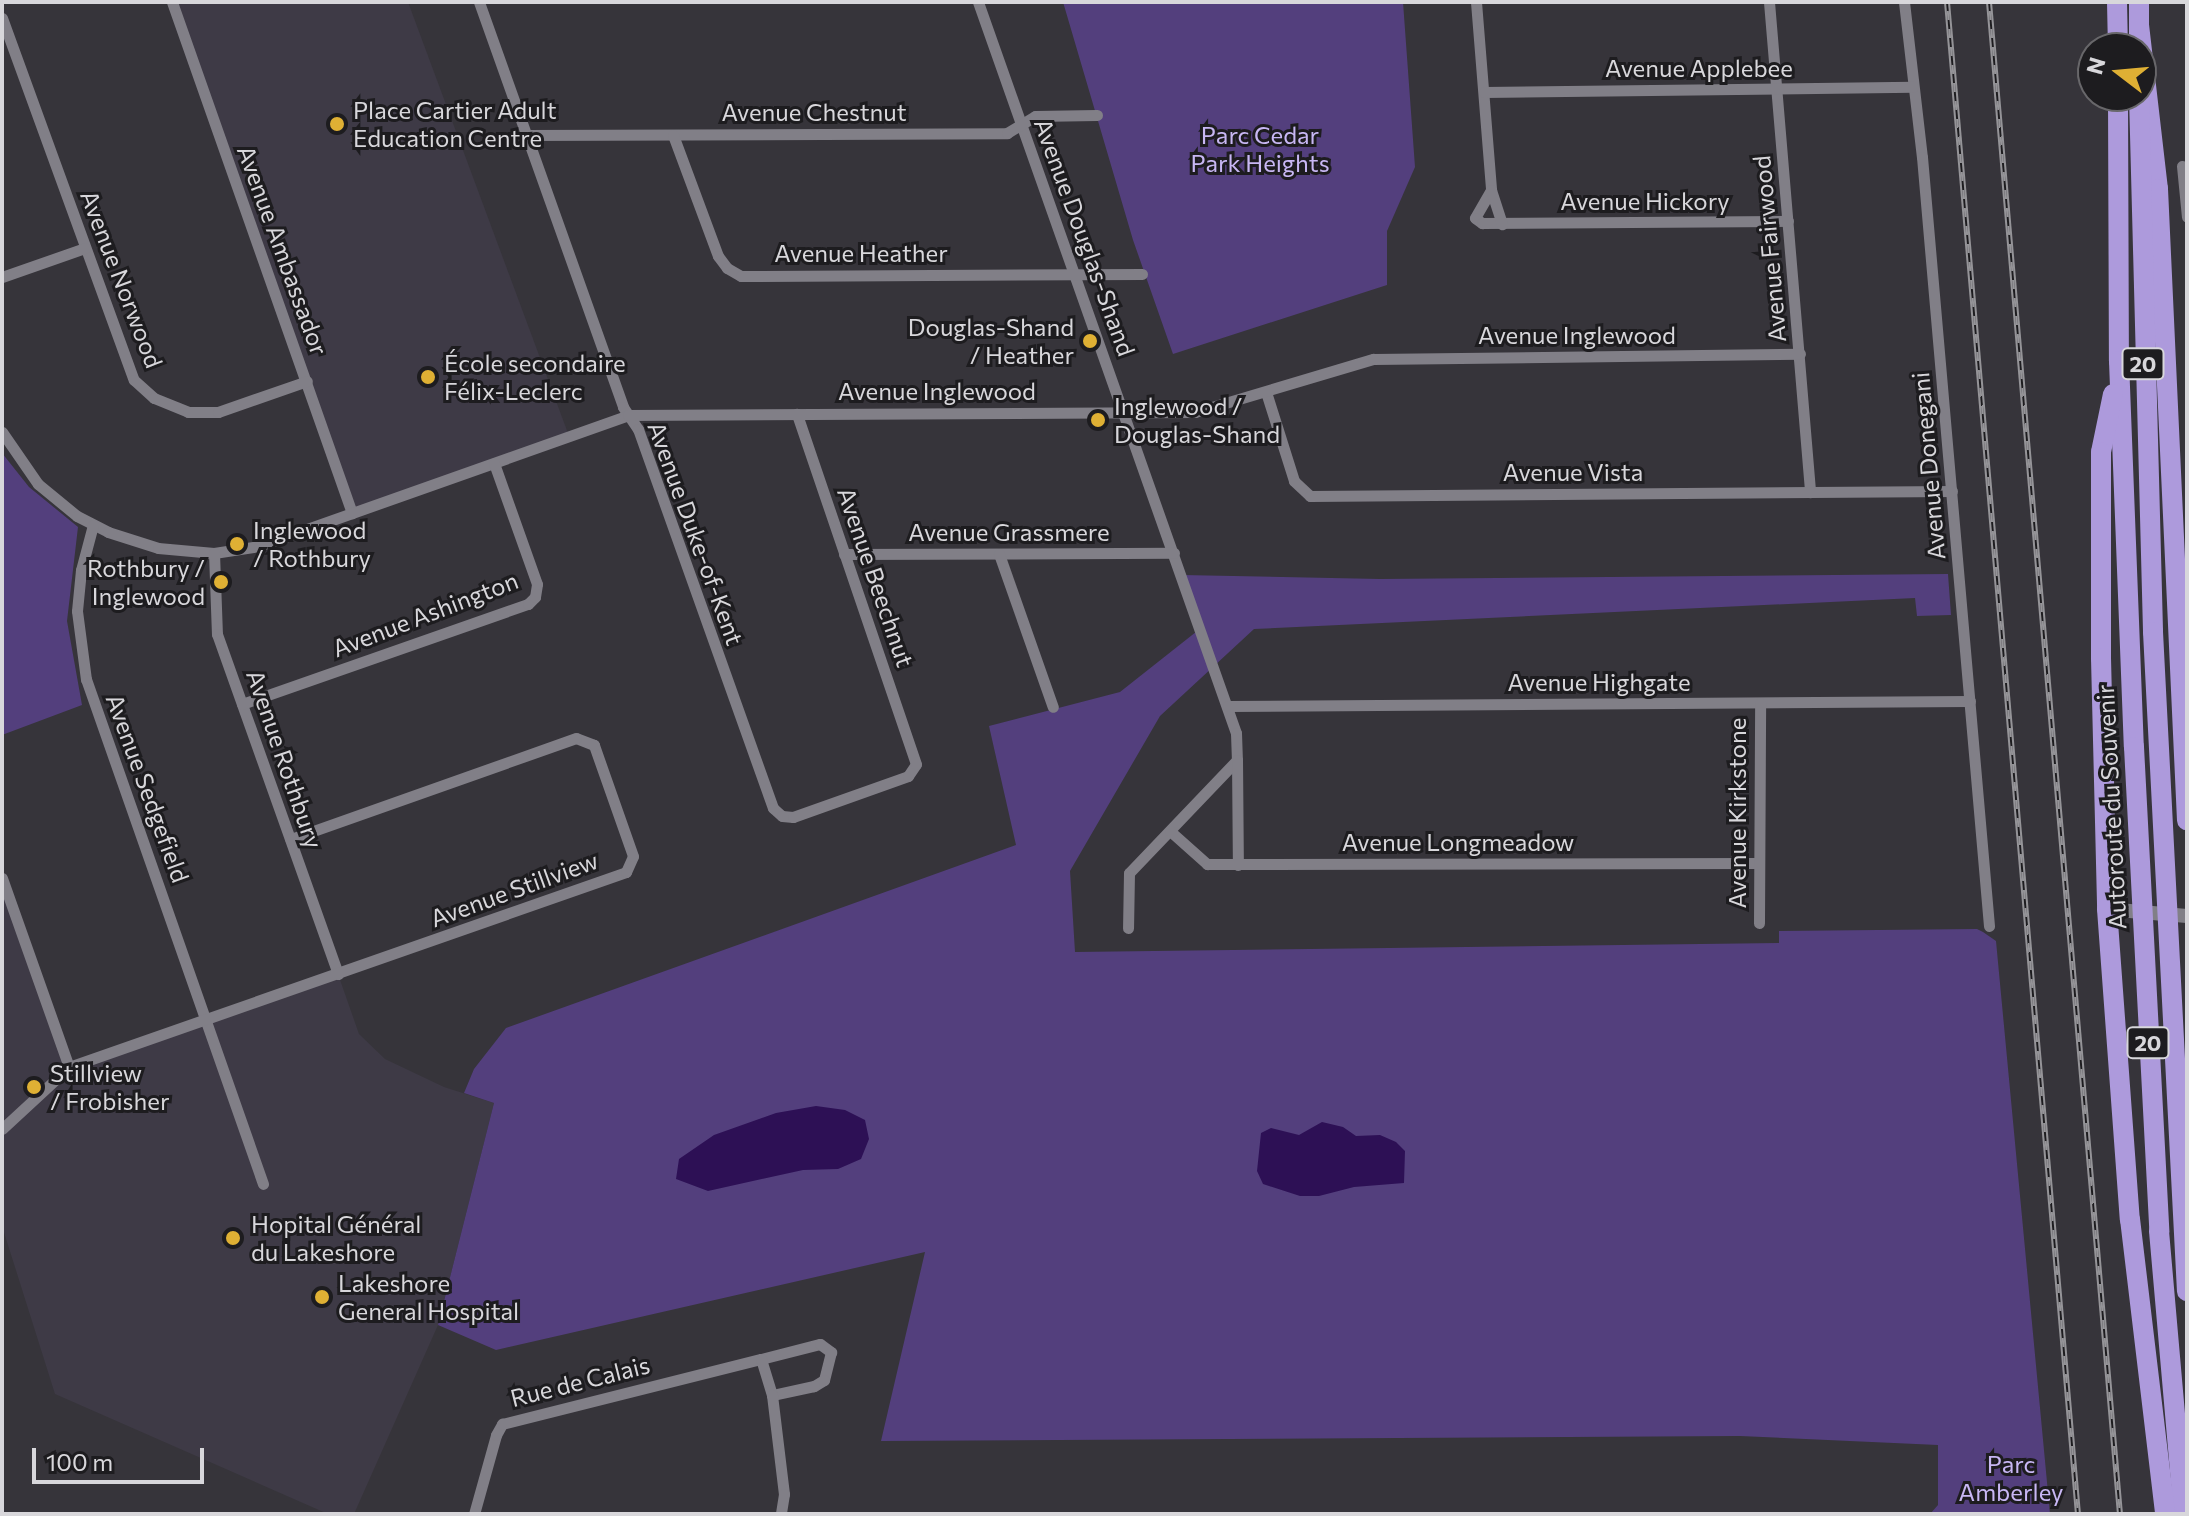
<!DOCTYPE html>
<html>
<head>
<meta charset="utf-8">
<style>
	body { margin:0 }
	#map { position:relative; width:2189px; height:1516px; overflow:hidden; background:#36343a; font-family:Commissioner,sans-serif }
	div>[style] { position:absolute }
	.built>* { inset:0; background:#3e3a46 }
	.green>* { inset:0; background:#533f7d }
	.water>* { inset:0; background:#2d1055 }
	.minor>* { height:11px; margin:-5.5px; padding:0 5.5px; transform-origin:5.5px; border-radius:5.5px; background:#817f87 }
	.tertiary>* { height:14px; margin:-7px; padding:0 7px; transform-origin:7px; border-radius:7px; background:#817f87 }
	.motorway>* { height:20px; margin:-10px; padding:0 10px; transform-origin:10px; border-radius:10px; background:#ad9adc }
	.rail>* { height:6px; margin-top:-3px; transform-origin:0; background:repeating-linear-gradient(90deg,#1d1c1f 0 9px,#959498 0 18px); box-sizing:border-box; border-block:2px solid #959498 }
	.dots>* { width:22px; height:22px; translate:-50% -50%; box-sizing:border-box; border:4px solid #1d1c1f; border-radius:50% }
	span { translate:-50% -50%; white-space:nowrap; text-align:center; line-height:1.15; -webkit-text-stroke:6px #1d1c1f; paint-order:stroke }
	.shield-label span { padding:2px 6px; background:#1d1c1f; border:2px solid; border-radius:6px; -webkit-text-stroke-width:0 }
	.shield-label { font-size:22px; color:#d8d7db; font-weight:700 }
	.street-label { font-size:24px; color:#d8d7db }
	.poi-label { font-size:24px; color:#d8d7db }
	.left { translate:0 -50%; text-align:left }
	.right { translate:-100% -50%; text-align:right }
	.park-label { font-size:24px; color:#c8b7f4 }
	.frame { position:absolute; inset:0; border:4px solid #d8d7db; pointer-events:none }
	.north { position:absolute; left:2077px; top:32px; width:80px; height:80px; box-sizing:border-box; background:#1d1c1f; border:2px solid #68676a; border-radius:50%; rotate:286deg; font-size:22px; font-weight:700; line-height:32px; text-align:center; color:#d8d7db }
	.north::after { content:''; display:block; margin:auto; width:28px; height:36px; background:#dfb034; clip-path:polygon(50% 0,100% 100%,50% 72%,0 100%) }
	.scale { position:absolute; left:32px; top:1448px; width:172px; height:36px; box-sizing:border-box; border:4px solid #d8d7db; border-top:0; padding-left:10px; font-size:24px; line-height:28px; white-space:nowrap; color:#d8d7db; -webkit-text-stroke:6px #1d1c1f; paint-order:stroke }
</style>
</head>
<body>
<div id="map">
	<div class="built">
		<i style="clip-path:polygon(176px 2px,408px 2px,569px 436px,352px 513px)"></i>
		<i style="clip-path:polygon(2px 887px,69px 1067px,338px 974px,359px 1034px,385px 1059px,444px 1087px,494px 1103px,438px 1325px,354px 1514px,328px 1514px,55px 1394px,2px 1226px)"></i>
	</div>
	<div class="green">
		<i style="clip-path:polygon(1063px 2px,1403px 2px,1415px 167px,1387px 231px,1387px 285px,1173px 354px,1133px 240px)"></i>
		<i style="clip-path:polygon(2px 453px,29px 487px,78px 527px,67px 621px,82px 705px,2px 735px)"></i>
		<i style="clip-path:polygon(1948px 574px,1951px 615px,1917px 616px,1915px 598px,1254px 629px,1160px 716px,1070px 871px,1075px 952px,1779px 943px,1779px 931px,1977px 929px,1983px 932px,1996px 941px,2050px 1514px,1930px 1514px,1938px 1505px,1938px 1445px,1740px 1436px,881px 1441px,925px 1252px,496px 1350px,438px 1325px,494px 1103px,464px 1093px,474px 1069px,506px 1028px,1016px 845px,989px 726px,1120px 692px,1201px 628px,1182px 575px,1380px 579px)"></i>
	</div>
	<div class="water">
		<i style="clip-path:polygon(816px 1106px,845px 1110px,865px 1120px,869px 1139px,861px 1159px,838px 1169px,803px 1170px,708px 1191px,676px 1179px,679px 1159px,714px 1135px,776px 1113px)"></i>
		<i style="clip-path:polygon(1322px 1122px,1343px 1127px,1356px 1136px,1380px 1135px,1396px 1142px,1405px 1151px,1404px 1183px,1354px 1187px,1319px 1196px,1300px 1196px,1263px 1184px,1257px 1171px,1261px 1133px,1271px 1128px,1299px 1135px)"></i>
	</div>
	<div class="minor">
		<i style="left:172px;top:2px;width:542px;rotate:70.6deg"></i>
		<i style="left:479px;top:2px;width:430px;rotate:70.4deg"></i>
		<i style="left:623px;top:407px;width:27px;rotate:56deg"></i>
		<i style="left:638px;top:429px;width:402px;rotate:70.4deg"></i>
		<i style="left:773px;top:808px;width:12px;rotate:42deg"></i>
		<i style="left:782px;top:816px;width:11px;rotate:5deg"></i>
		<i style="left:793px;top:817px;width:122px;rotate:-19.6deg"></i>
		<i style="left:908px;top:776px;width:14px;rotate:-56deg"></i>
		<i style="left:916px;top:764px;width:370px;rotate:-108.8deg"></i>
		<i style="left:978px;top:2px;width:775px;rotate:70.56deg"></i>
		<i style="left:1236px;top:733px;width:27px;rotate:88deg"></i>
		<i style="left:1237px;top:760px;width:156px;rotate:133.7deg"></i>
		<i style="left:1129px;top:873px;width:55px;rotate:91deg"></i>
		<i style="left:1476px;top:2px;width:189px;rotate:85.4deg"></i>
		<i style="left:1491px;top:190px;width:32px;rotate:120deg"></i>
		<i style="left:1475px;top:218px;width:9px;rotate:36deg"></i>
		<i style="left:1482px;top:223px;width:306px;rotate:-0.4deg"></i>
		<i style="left:1769px;top:2px;width:492px;rotate:85.2deg"></i>
		<i style="left:1904px;top:2px;width:156px;rotate:83.4deg"></i>
		<i style="left:1922px;top:157px;width:772px;rotate:85.02deg"></i>
		<i style="left:2px;top:18px;width:385px;rotate:70deg"></i>
		<i style="left:134px;top:380px;width:27px;rotate:42deg"></i>
		<i style="left:154px;top:398px;width:37px;rotate:22deg"></i>
		<i style="left:188px;top:412px;width:30px"></i>
		<i style="left:218px;top:412px;width:94px;rotate:-19.2deg"></i>
		<i style="left:1484px;top:92px;width:429px;rotate:-0.7deg"></i>
		<i style="left:527px;top:135px;width:480px;rotate:-0.2deg"></i>
		<i style="left:1007px;top:133px;width:33px;rotate:-31deg"></i>
		<i style="left:1035px;top:116px;width:62px;rotate:-0.9deg"></i>
		<i style="left:673px;top:135px;width:129px;rotate:69.6deg"></i>
		<i style="left:718px;top:256px;width:15px;rotate:53deg"></i>
		<i style="left:727px;top:268px;width:16px;rotate:30deg"></i>
		<i style="left:741px;top:276px;width:401px;rotate:-0.3deg"></i>
		<i style="left:2182px;top:166px;width:51px;rotate:84.4deg"></i>
		<i style="left:1491px;top:190px;width:36px;rotate:72deg"></i>
		<i style="left:2px;top:277px;width:88px;rotate:-19.3deg"></i>
		<i style="left:1266px;top:392px;width:93px;rotate:72.5deg"></i>
		<i style="left:1294px;top:481px;width:22px;rotate:43deg"></i>
		<i style="left:1310px;top:496px;width:642px;rotate:-0.45deg"></i>
		<i style="left:2px;top:432px;width:63px;rotate:55.3deg"></i>
		<i style="left:38px;top:484px;width:50px;rotate:39.4deg"></i>
		<i style="left:77px;top:516px;width:35px;rotate:27deg"></i>
		<i style="left:108px;top:532px;width:52px;rotate:17.7deg"></i>
		<i style="left:158px;top:548px;width:56px;rotate:5.1deg"></i>
		<i style="left:214px;top:553px;width:46px;rotate:-8.8deg"></i>
		<i style="left:259px;top:546px;width:392px;rotate:-19.5deg"></i>
		<i style="left:628px;top:415px;width:567px;rotate:-0.3deg"></i>
		<i style="left:1195px;top:412px;width:186px;rotate:-16.6deg"></i>
		<i style="left:1373px;top:359px;width:427px;rotate:-0.7deg"></i>
		<i style="left:93px;top:525px;width:47px;rotate:104.9deg"></i>
		<i style="left:81px;top:570px;width:41px;rotate:95.6deg"></i>
		<i style="left:77px;top:611px;width:69px;rotate:82.5deg"></i>
		<i style="left:86px;top:679px;width:535px;rotate:70.68deg"></i>
		<i style="left:214px;top:553px;width:81px;rotate:87.9deg"></i>
		<i style="left:217px;top:634px;width:361px;rotate:70.4deg"></i>
		<i style="left:844px;top:554px;width:330px;rotate:-0.2deg"></i>
		<i style="left:999px;top:554px;width:162px;rotate:70.6deg"></i>
		<i style="left:242px;top:704px;width:303px;rotate:-19.3deg"></i>
		<i style="left:528px;top:604px;width:10px;rotate:-45deg"></i>
		<i style="left:535px;top:597px;width:13px;rotate:-81deg"></i>
		<i style="left:537px;top:584px;width:128px;rotate:-109.6deg"></i>
		<i style="left:1228px;top:706px;width:742px;rotate:-0.39deg"></i>
		<i style="left:1237px;top:760px;width:105px;rotate:89.5deg"></i>
		<i style="left:1170px;top:831px;width:50px;rotate:41.7deg"></i>
		<i style="left:1207px;top:864px;width:551px;rotate:-0.1deg"></i>
		<i style="left:2px;top:878px;width:201px;rotate:70.5deg"></i>
		<i style="left:1759px;top:923px;width:220px;rotate:-89.7deg"></i>
		<i style="left:2px;top:1129px;width:91px;rotate:-42.8deg"></i>
		<i style="left:69px;top:1067px;width:590px;rotate:-19.29deg"></i>
		<i style="left:626px;top:872px;width:17px;rotate:-66deg"></i>
		<i style="left:633px;top:856px;width:118px;rotate:-109.4deg"></i>
		<i style="left:594px;top:745px;width:19px;rotate:-159deg"></i>
		<i style="left:576px;top:738px;width:303px;rotate:160.5deg"></i>
		<i style="left:761px;top:1359px;width:61px;rotate:-14.3deg"></i>
		<i style="left:820px;top:1344px;width:14px;rotate:36deg"></i>
		<i style="left:831px;top:1352px;width:29px;rotate:104deg"></i>
		<i style="left:824px;top:1380px;width:12px;rotate:149deg"></i>
		<i style="left:814px;top:1386px;width:43px;rotate:167.9deg"></i>
		<i style="left:474px;top:1514px;width:82px;rotate:-74.4deg"></i>
		<i style="left:496px;top:1435px;width:13px;rotate:-61deg"></i>
		<i style="left:502px;top:1424px;width:267px;rotate:-14.1deg"></i>
		<i style="left:761px;top:1359px;width:38px;rotate:73deg"></i>
		<i style="left:772px;top:1395px;width:100px;rotate:83.1deg"></i>
		<i style="left:784px;top:1494px;width:20px;rotate:99deg"></i>
	</div>
	<div class="tertiary">
		<i style="left:2107px;top:909px;width:80px;rotate:5deg"></i>
	</div>
	<div class="motorway">
		<i style="left:2117px;top:2px;width:46px;rotate:88.8deg"></i>
		<i style="left:2139px;top:25px;width:165px;rotate:83.4deg"></i>
		<i style="left:2158px;top:189px;width:632px;rotate:87.37deg"></i>
		<i style="left:2139px;top:36px;width:34px;rotate:-90deg"></i>
		<i style="left:2118px;top:96px;width:265px;rotate:89.8deg"></i>
		<i style="left:2119px;top:361px;width:386px;rotate:87.8deg"></i>
		<i style="left:2134px;top:747px;width:485px;rotate:87deg"></i>
		<i style="left:2159px;top:1231px;width:284px;rotate:85deg"></i>
		<i style="left:2139px;top:96px;width:536px;rotate:88.5deg"></i>
		<i style="left:2153px;top:632px;width:660px;rotate:87.05deg"></i>
		<i style="left:2113px;top:394px;width:59px;rotate:101.7deg"></i>
		<i style="left:2101px;top:452px;width:206px;rotate:90deg"></i>
		<i style="left:2101px;top:658px;width:251px;rotate:88.6deg"></i>
		<i style="left:2107px;top:909px;width:311px;rotate:85.8deg"></i>
		<i style="left:2130px;top:1219px;width:297px;rotate:83.2deg"></i>
	</div>
	<div class="rail">
		<i style="left:1947px;top:2px;width:1518px;rotate:85.05deg"></i>
		<i style="left:1989px;top:2px;width:1518px;rotate:85.05deg"></i>
	</div>
	<div class="dots">
		<i style="left:337px;top:124px;background:#dfb034"></i>
		<i style="left:1090px;top:341px;background:#dfb034"></i>
		<i style="left:428px;top:377px;background:#dfb034"></i>
		<i style="left:1098px;top:420px;background:#dfb034"></i>
		<i style="left:237px;top:544px;background:#dfb034"></i>
		<i style="left:221px;top:582px;background:#dfb034"></i>
		<i style="left:34px;top:1087px;background:#dfb034"></i>
		<i style="left:233px;top:1238px;background:#dfb034"></i>
		<i style="left:322px;top:1297px;background:#dfb034"></i>
	</div>
	<div class="shield-label">
		<span style="left:2143px;top:364px">20</span>
		<span style="left:2148px;top:1043px">20</span>
	</div>
	<div class="street-label">
		<span style="left:1699px;top:68px">Avenue Applebee</span>
		<span style="left:814px;top:112px">Avenue Chestnut</span>
		<span style="left:1645px;top:201px">Avenue Hickory</span>
		<span style="left:1085px;top:237px;rotate:70deg">Avenue Douglas-Shand</span>
		<span style="left:1769px;top:249px;rotate:-95deg">Avenue Fairwood</span>
		<span style="left:283px;top:250px;rotate:70deg">Avenue Ambassador</span>
		<span style="left:861px;top:253px">Avenue Heather</span>
		<span style="left:122px;top:279px;rotate:69deg">Avenue Norwood</span>
		<span style="left:1577px;top:335px">Avenue Inglewood</span>
		<span style="left:937px;top:391px">Avenue Inglewood</span>
		<span style="left:1928px;top:466px;rotate:-95deg">Avenue Donegani</span>
		<span style="left:1573px;top:472px">Avenue Vista</span>
		<span style="left:1009px;top:532px">Avenue Grassmere</span>
		<span style="left:696px;top:533px;rotate:70deg">Avenue Duke-of-Kent</span>
		<span style="left:876px;top:577px;rotate:71deg">Avenue Beechnut</span>
		<span style="left:425px;top:614px;rotate:-21deg">Avenue Ashington</span>
		<span style="left:1599px;top:682px">Avenue Highgate</span>
		<span style="left:285px;top:759px;rotate:71deg">Avenue Rothbury</span>
		<span style="left:148px;top:788px;rotate:70deg">Avenue Sedgefield</span>
		<span style="left:2111px;top:807px;rotate:-93deg">Autoroute du Souvenir</span>
		<span style="left:1737px;top:813px;rotate:-90deg">Avenue Kirkstone</span>
		<span style="left:1458px;top:842px">Avenue Longmeadow</span>
		<span style="left:514px;top:889px;rotate:-20deg">Avenue Stillview</span>
		<span style="left:580px;top:1381px;rotate:-14deg">Rue de Calais</span>
	</div>
	<div class="poi-label">
		<span class="left" style="left:353px;top:124px">Place Cartier Adult<br>Education Centre</span>
		<span class="right" style="left:1074px;top:341px">Douglas-Shand<br>/ Heather</span>
		<span class="left" style="left:444px;top:377px">École secondaire<br>Félix-Leclerc</span>
		<span class="left" style="left:1114px;top:420px">Inglewood /<br>Douglas-Shand</span>
		<span class="left" style="left:253px;top:544px">Inglewood<br>/ Rothbury</span>
		<span class="right" style="left:205px;top:582px">Rothbury /<br>Inglewood</span>
		<span class="left" style="left:50px;top:1087px">Stillview<br>/ Frobisher</span>
		<span class="left" style="left:251px;top:1238px">Hopital Général<br>du Lakeshore</span>
		<span class="left" style="left:338px;top:1297px">Lakeshore<br>General Hospital</span>
	</div>
	<div class="park-label">
		<span style="left:1260px;top:149px">Parc Cedar<br>Park Heights</span>
		<span style="left:2011px;top:1478px">Parc<br>Amberley</span>
	</div>
	<div class="frame"></div>
	<div class="north">N</div>
	<div class="scale">100 m</div>
</div>
</body>
</html>
